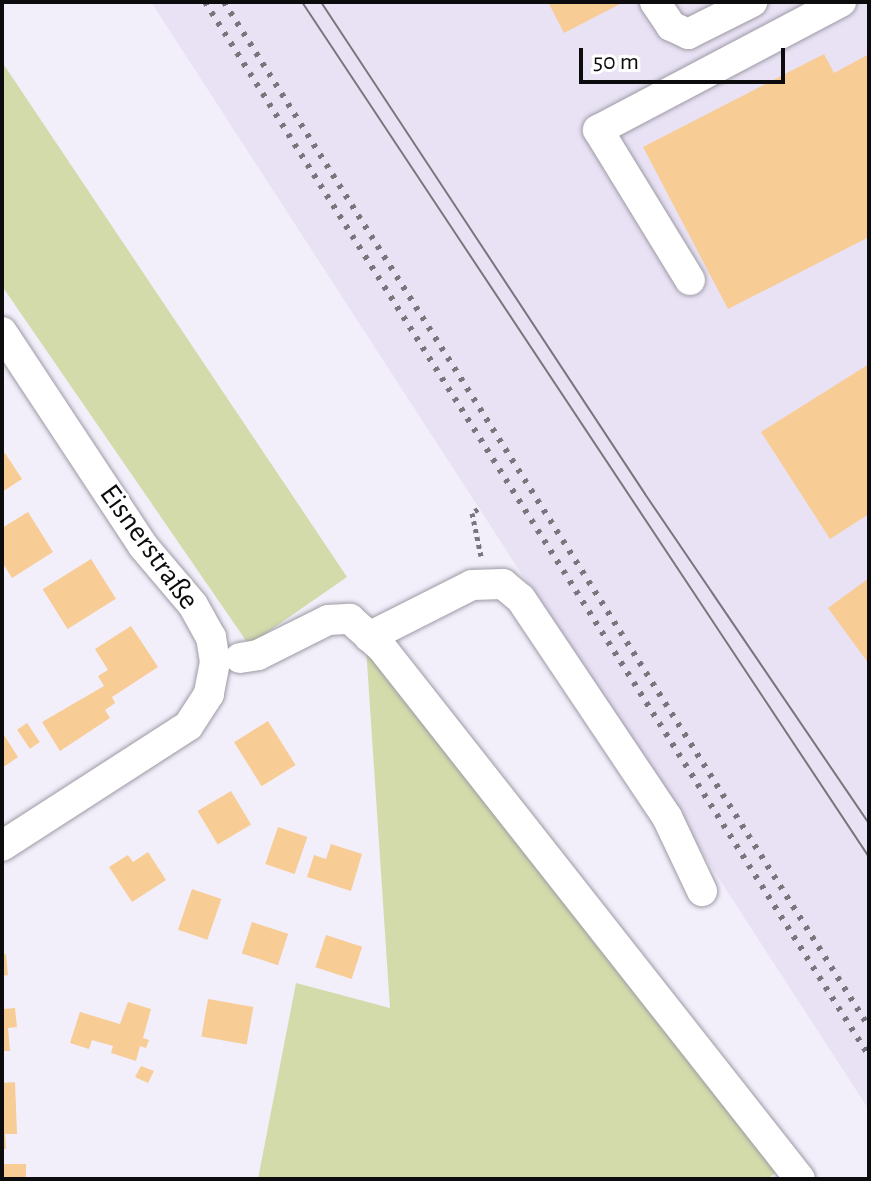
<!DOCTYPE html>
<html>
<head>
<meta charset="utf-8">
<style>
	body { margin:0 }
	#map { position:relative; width:871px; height:1181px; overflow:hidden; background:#f2eefa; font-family:"Alegreya Sans",sans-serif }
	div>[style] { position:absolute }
	.built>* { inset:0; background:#e9e2f5 }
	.green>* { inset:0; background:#d3dbab }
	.building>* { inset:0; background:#f8cc95; transform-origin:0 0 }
	.path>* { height:5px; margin-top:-2.5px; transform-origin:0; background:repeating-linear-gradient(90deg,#79777e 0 4px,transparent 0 8px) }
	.roads { filter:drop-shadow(0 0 2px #9d9aa4) drop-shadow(0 0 2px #9d9aa4) }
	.minor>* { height:30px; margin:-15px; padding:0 15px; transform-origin:15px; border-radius:15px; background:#fff }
	.tram>* { height:2px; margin:-1px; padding:0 1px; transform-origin:1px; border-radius:1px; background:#78757c }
	.rail>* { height:6px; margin-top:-3px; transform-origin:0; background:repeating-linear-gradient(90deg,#78757c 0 4px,transparent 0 12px) }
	span { translate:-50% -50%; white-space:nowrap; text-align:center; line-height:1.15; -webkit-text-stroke:6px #fff; paint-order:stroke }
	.street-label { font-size:30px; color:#0c0b0e }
	.frame { position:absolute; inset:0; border:4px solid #0c0b0e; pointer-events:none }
	.scale { position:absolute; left:579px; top:48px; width:206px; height:36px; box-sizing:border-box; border:4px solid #0c0b0e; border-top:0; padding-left:10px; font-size:24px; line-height:28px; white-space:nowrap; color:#0c0b0e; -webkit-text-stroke:6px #fff; paint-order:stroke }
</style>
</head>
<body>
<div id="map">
	<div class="built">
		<i style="clip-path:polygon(151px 2px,869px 2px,869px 1110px)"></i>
	</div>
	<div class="green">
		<i style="clip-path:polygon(2px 62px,347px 577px,249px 645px,2px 286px)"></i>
		<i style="clip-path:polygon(366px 647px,780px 1169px,768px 1179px,258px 1179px,296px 983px,390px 1008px)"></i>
	</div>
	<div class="building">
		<i style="clip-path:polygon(548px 2px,624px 2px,564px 33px)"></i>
		<i style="clip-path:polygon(824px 54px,834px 73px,869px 54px,869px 237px,728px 309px,643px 147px)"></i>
		<i style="clip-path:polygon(869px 364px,869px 514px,830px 539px,761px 432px)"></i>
		<i style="clip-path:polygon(5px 453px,22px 479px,2px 492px,2px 455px)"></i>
		<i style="clip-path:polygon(28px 512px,53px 552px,12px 578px,2px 562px,2px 528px)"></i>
		<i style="left:91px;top:559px;width:47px;height:57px;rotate:58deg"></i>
		<i style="clip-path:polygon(869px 578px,869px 664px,828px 608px)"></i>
		<i style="clip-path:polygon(131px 626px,158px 667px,112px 697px,115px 703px,105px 710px,110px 718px,60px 751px,42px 722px,104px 686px,98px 676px,108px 670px,95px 649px)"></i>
		<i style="left:268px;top:721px;width:52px;height:40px;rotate:58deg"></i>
		<i style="left:27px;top:723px;width:23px;height:12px;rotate:56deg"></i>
		<i style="clip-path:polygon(2px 732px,18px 757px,2px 768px)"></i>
		<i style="left:231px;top:791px;width:39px;height:39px;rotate:59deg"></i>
		<i style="left:278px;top:827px;width:31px;height:39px;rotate:19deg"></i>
		<i style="clip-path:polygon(331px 844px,362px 854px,351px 891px,307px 877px,314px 855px,326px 859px)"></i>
		<i style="clip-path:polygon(148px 852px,166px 880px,132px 902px,109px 867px,128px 855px,133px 862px)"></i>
		<i style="left:192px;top:889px;width:31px;height:43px;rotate:19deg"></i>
		<i style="left:252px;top:922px;width:38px;height:33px;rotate:18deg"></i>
		<i style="left:326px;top:935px;width:38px;height:34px;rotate:18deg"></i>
		<i style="clip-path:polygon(6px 954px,8px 975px,2px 976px,2px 955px)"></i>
		<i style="left:208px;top:999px;width:46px;height:38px;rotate:10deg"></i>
		<i style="clip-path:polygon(128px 1002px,151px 1009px,143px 1038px,149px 1040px,146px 1048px,140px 1046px,136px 1061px,111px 1053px,113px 1046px,92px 1040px,89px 1049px,70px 1043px,80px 1012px,120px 1024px)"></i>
		<i style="clip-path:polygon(15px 1008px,17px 1027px,8px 1028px,10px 1051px,2px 1051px,3px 1009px)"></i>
		<i style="clip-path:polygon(141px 1066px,154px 1071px,148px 1083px,135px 1077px)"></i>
		<i style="clip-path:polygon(15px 1082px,17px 1134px,5px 1134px,6px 1149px,2px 1149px,2px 1083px)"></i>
		<i style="left:26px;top:1164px;width:15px;height:24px;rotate:90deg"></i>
	</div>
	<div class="path">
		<i style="left:478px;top:509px;width:7px;rotate:146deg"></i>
		<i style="left:472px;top:513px;width:44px;rotate:78.2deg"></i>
	</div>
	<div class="roads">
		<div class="minor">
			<i style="left:655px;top:2px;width:29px;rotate:56deg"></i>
			<i style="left:671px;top:26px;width:19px;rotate:25deg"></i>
			<i style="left:688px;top:34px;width:72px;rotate:-26.6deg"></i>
			<i style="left:690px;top:280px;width:176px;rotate:-121.5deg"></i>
			<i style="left:598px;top:130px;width:275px;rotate:-27.8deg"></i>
			<i style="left:2px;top:332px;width:256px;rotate:56.6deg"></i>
			<i style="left:143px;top:546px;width:77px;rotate:49.7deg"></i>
			<i style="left:193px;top:605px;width:37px;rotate:61deg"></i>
			<i style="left:211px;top:637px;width:25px;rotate:81deg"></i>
			<i style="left:215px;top:662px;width:33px;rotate:101deg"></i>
			<i style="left:209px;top:694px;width:38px;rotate:123deg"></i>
			<i style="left:188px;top:726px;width:221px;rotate:147.2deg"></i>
			<i style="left:369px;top:637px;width:115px;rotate:-26.8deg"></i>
			<i style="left:472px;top:585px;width:31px;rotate:-2deg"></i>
			<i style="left:503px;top:584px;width:23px;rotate:40deg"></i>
			<i style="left:521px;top:599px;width:262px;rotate:56.2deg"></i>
			<i style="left:667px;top:817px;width:82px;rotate:64.7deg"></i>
			<i style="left:240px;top:658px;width:18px;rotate:-9deg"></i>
			<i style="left:258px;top:655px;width:78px;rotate:-26.6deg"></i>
			<i style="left:328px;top:620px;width:22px;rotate:-3deg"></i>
			<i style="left:350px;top:619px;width:43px;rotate:42.2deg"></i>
			<i style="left:382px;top:648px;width:676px;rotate:51.79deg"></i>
		</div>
	</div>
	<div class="tram">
		<i style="left:302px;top:2px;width:1026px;rotate:56.45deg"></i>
		<i style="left:321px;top:2px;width:589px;rotate:56.63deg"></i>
		<i style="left:645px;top:494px;width:398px;rotate:55.8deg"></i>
	</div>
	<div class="rail">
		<i style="left:205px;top:2px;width:1246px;rotate:57.79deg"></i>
		<i style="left:224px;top:2px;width:1211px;rotate:57.82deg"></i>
	</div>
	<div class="street-label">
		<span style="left:149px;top:547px;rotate:54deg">Eisnerstraße</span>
	</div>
	<div class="frame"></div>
	<div class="scale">50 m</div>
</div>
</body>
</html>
